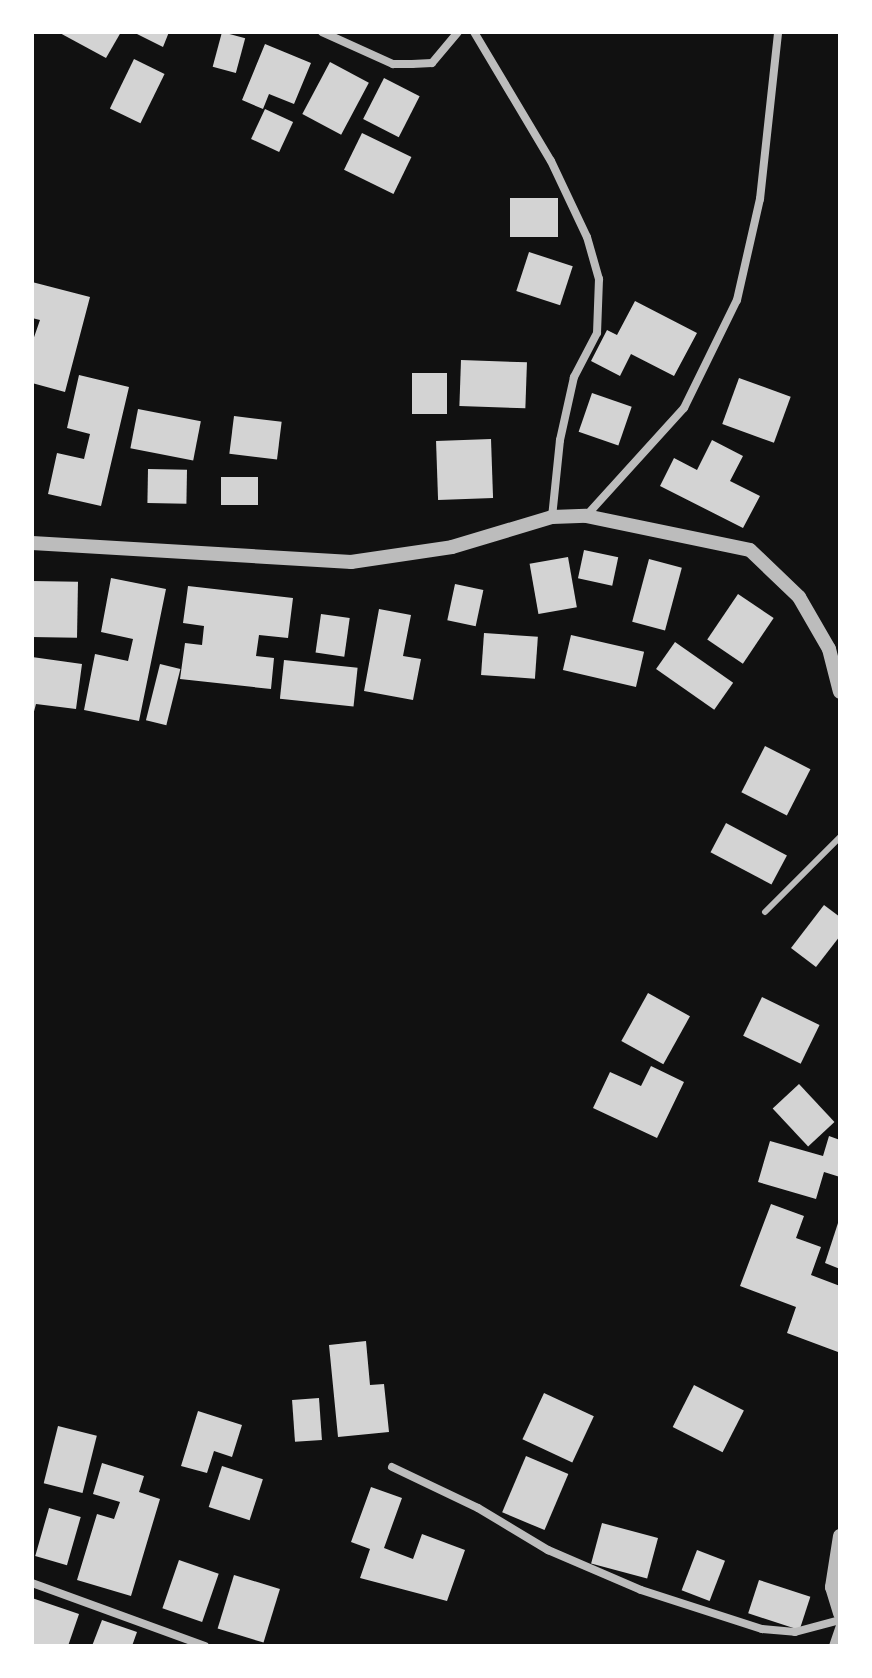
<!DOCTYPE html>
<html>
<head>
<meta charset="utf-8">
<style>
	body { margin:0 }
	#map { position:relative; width:872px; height:1678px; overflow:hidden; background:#111; font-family:Karla,sans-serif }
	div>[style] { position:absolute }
	.building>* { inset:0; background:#d3d3d3; transform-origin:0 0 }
	.service>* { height:6px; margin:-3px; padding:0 3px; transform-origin:3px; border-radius:3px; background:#bcbcbc }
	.minor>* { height:8px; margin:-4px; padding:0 4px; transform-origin:4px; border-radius:4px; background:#bcbcbc }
	.tertiary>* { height:14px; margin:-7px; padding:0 7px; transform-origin:7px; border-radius:7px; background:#bcbcbc }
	span { translate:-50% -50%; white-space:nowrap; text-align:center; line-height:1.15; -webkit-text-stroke:7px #fff; paint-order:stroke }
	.frame { position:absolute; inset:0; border:34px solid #fff; pointer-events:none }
</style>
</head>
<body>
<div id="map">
	<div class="building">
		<i style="clip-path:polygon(58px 32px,121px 32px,106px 58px)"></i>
		<i style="clip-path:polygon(133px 32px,169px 32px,163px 47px)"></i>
		<i style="left:222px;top:32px;width:24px;height:36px;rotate:15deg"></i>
		<i style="clip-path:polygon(265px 44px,311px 63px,294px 104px,269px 94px,263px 109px,242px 100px)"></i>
		<i style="left:134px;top:59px;width:34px;height:55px;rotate:26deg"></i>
		<i style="left:330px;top:62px;width:44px;height:59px;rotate:28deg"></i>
		<i style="left:384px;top:78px;width:40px;height:46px;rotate:27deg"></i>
		<i style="left:265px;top:109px;width:31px;height:33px;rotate:25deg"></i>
		<i style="left:362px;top:133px;width:55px;height:41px;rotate:26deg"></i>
		<i style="left:510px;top:198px;width:48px;height:39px"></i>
		<i style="left:529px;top:252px;width:46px;height:41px;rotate:18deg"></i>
		<i style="clip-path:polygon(32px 282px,90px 297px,65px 392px,32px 383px,32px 343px,40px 320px,32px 318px)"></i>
		<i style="clip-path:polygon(635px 301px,697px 333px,674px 376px,631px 354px,620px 376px,591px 361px,607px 330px,617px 335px)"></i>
		<i style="left:461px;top:360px;width:66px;height:46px;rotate:2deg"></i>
		<i style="left:412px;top:373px;width:35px;height:41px"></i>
		<i style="clip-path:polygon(79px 375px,129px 387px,101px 506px,48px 494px,57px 453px,84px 459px,90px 434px,67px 428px)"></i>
		<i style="left:739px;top:378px;width:55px;height:49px;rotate:20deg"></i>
		<i style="left:592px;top:393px;width:42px;height:41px;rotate:19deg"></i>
		<i style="left:138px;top:409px;width:64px;height:40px;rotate:11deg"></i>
		<i style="left:234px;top:416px;width:48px;height:38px;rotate:7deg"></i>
		<i style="left:491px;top:439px;width:59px;height:55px;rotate:88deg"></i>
		<i style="clip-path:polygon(712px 440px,743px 456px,730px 481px,760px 496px,743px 528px,660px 486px,674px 458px,697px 470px)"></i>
		<i style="left:148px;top:469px;width:39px;height:34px;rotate:1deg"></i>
		<i style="left:221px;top:477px;width:37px;height:28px"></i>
		<i style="left:584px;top:550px;width:35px;height:29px;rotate:12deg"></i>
		<i style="left:568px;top:557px;width:51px;height:39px;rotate:80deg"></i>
		<i style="left:649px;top:559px;width:34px;height:65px;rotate:15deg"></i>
		<i style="clip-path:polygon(111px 578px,166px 589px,139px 721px,84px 710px,95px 654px,128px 661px,133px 639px,101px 632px)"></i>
		<i style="left:32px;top:581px;width:46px;height:56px;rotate:1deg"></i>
		<i style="left:455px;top:584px;width:29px;height:37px;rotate:12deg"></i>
		<i style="clip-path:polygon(188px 586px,293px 598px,288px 638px,259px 635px,256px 656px,274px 658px,271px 689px,180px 679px,185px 643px,202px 645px,204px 626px,183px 623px)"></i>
		<i style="left:738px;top:594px;width:43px;height:55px;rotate:34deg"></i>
		<i style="clip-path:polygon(379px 609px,411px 615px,403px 656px,421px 659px,413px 700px,364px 691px)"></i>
		<i style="left:321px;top:614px;width:29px;height:39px;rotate:8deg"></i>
		<i style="left:484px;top:633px;width:54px;height:42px;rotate:4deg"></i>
		<i style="left:571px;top:635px;width:75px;height:36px;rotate:13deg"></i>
		<i style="left:675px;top:642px;width:71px;height:33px;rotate:35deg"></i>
		<i style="clip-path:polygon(32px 657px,82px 664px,76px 709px,36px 704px,32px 719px)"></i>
		<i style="left:284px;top:660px;width:74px;height:39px;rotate:6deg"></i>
		<i style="left:160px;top:664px;width:21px;height:58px;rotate:14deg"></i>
		<i style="left:765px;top:746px;width:51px;height:52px;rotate:27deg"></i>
		<i style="left:726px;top:823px;width:69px;height:33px;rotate:28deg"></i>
		<i style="clip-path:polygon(824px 905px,840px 917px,840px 936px,816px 967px,791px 948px)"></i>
		<i style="left:648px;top:993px;width:48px;height:55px;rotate:29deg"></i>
		<i style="left:762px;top:997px;width:64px;height:43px;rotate:26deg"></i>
		<i style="clip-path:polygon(651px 1066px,684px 1082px,657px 1138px,593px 1108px,610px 1072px,641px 1086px)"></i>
		<i style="left:799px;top:1084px;width:52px;height:36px;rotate:47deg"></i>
		<i style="clip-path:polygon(829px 1136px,840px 1140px,840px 1177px,824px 1172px,816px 1199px,758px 1182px,770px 1141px,823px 1156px)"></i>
		<i style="clip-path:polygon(771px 1204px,804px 1216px,796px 1238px,821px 1247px,811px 1275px,840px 1286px,838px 1352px,787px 1333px,796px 1307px,740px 1286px)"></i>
		<i style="clip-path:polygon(838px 1223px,840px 1224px,840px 1269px,825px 1263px)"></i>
		<i style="clip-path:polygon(366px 1341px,370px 1385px,384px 1384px,389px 1432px,338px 1437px,329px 1345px)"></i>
		<i style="left:694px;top:1385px;width:56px;height:47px;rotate:27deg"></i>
		<i style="left:544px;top:1393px;width:55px;height:51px;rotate:25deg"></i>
		<i style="left:319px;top:1398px;width:42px;height:27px;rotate:86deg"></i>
		<i style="clip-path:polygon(198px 1411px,242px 1425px,232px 1457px,214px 1451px,207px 1473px,181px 1466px)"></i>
		<i style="left:58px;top:1426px;width:40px;height:59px;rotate:14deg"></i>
		<i style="left:526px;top:1456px;width:46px;height:61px;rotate:23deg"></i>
		<i style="clip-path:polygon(102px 1463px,144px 1476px,139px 1492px,160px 1499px,131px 1596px,77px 1580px,97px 1514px,114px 1519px,120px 1502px,93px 1494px)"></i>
		<i style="left:222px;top:1466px;width:43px;height:43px;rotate:18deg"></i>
		<i style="clip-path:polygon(371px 1487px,402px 1498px,384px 1548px,413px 1559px,422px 1534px,465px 1550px,447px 1601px,360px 1578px,370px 1549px,351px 1542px)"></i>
		<i style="left:49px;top:1508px;width:33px;height:50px;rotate:16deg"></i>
		<i style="left:602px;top:1523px;width:58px;height:42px;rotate:15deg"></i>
		<i style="left:697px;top:1550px;width:30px;height:43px;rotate:21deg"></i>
		<i style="left:179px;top:1560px;width:42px;height:51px;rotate:19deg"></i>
		<i style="left:234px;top:1575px;width:48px;height:56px;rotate:17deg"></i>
		<i style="left:759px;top:1580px;width:54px;height:35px;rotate:18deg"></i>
		<i style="clip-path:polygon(32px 1598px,79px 1614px,68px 1646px,32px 1646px)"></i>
		<i style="clip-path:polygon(102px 1620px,137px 1632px,132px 1646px,92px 1646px)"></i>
	</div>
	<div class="service">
		<i style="left:765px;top:912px;width:106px;rotate:-45deg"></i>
	</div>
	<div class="minor">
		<i style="left:322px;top:32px;width:78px;rotate:24.3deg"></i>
		<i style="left:393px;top:64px;width:19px"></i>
		<i style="left:412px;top:64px;width:20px;rotate:-3deg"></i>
		<i style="left:432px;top:63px;width:40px;rotate:-50deg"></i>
		<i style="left:474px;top:32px;width:150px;rotate:59.2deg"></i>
		<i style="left:551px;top:161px;width:84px;rotate:64.7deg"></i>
		<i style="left:587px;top:237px;width:44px;rotate:74.1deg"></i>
		<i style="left:599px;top:279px;width:54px;rotate:92.1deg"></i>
		<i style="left:597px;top:333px;width:50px;rotate:117.6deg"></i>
		<i style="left:574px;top:377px;width:65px;rotate:102.5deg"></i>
		<i style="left:560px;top:440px;width:77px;rotate:95.9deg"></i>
		<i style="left:586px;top:516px;width:146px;rotate:-47.8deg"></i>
		<i style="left:684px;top:408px;width:120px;rotate:-63.9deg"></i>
		<i style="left:737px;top:300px;width:104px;rotate:-77.2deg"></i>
		<i style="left:760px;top:199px;width:168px;rotate:-83.8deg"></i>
		<i style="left:392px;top:1467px;width:95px;rotate:25.5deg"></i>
		<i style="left:478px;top:1508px;width:82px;rotate:31deg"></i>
		<i style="left:548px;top:1550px;width:101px;rotate:23.3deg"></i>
		<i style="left:641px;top:1590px;width:127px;rotate:17.9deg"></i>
		<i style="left:762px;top:1629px;width:33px;rotate:5deg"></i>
		<i style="left:795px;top:1632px;width:47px;rotate:-14.9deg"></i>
		<i style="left:32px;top:1583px;width:184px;rotate:20deg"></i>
		<i style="left:833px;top:1646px;width:21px;rotate:-71deg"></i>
	</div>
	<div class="tertiary">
		<i style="left:32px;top:543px;width:320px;rotate:3.4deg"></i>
		<i style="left:351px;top:562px;width:102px;rotate:-8.4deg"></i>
		<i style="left:452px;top:547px;width:104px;rotate:-16.7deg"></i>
		<i style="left:552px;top:517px;width:34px;rotate:-2deg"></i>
		<i style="left:586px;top:516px;width:167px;rotate:11.7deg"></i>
		<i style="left:750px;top:550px;width:68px;rotate:43.8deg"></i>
		<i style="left:799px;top:597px;width:60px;rotate:60deg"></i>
		<i style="left:829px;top:649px;width:44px;rotate:75.7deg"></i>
		<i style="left:840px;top:1536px;width:52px;rotate:98.9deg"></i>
		<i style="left:832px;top:1587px;width:28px;rotate:73deg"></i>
	</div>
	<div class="frame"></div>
</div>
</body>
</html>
